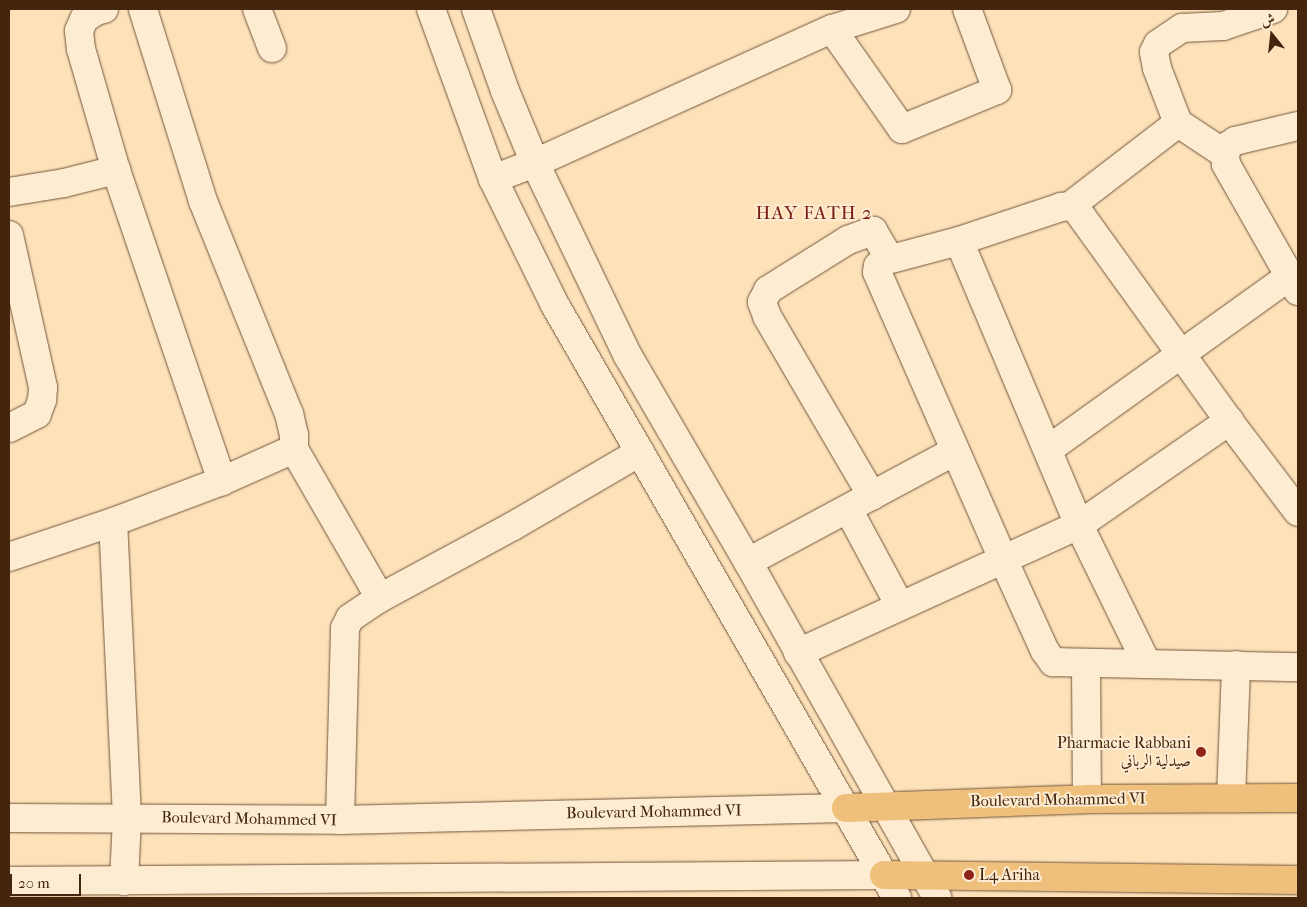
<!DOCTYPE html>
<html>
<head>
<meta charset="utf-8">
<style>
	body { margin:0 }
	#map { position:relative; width:1307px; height:907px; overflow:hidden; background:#fde1b9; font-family:"IM FELL French Canon",Amiri,serif }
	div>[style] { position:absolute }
	.roads { filter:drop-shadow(0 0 1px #72553a) drop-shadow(0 0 1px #72553a) }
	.minor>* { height:28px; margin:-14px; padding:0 14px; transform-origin:14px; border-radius:14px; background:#feecd2 }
	.major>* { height:28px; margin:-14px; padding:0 14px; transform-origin:14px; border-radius:14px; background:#eec07c }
	.dots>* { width:14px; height:14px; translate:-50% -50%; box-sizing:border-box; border:2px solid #feecd2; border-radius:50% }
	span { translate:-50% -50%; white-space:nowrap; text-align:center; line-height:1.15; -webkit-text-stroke:4px #feecd2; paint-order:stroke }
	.poi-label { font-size:16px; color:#44260f }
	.right { translate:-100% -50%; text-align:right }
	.left { translate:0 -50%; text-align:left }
	.street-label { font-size:16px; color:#44260f }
	.quarter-label { font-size:19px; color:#7a1f14; letter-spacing:1px }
	.frame { position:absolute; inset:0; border:10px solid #44260f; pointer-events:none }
	.north { position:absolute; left:1247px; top:10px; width:50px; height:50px; -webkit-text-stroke:4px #feecd2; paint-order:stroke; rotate:344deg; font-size:14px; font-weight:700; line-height:20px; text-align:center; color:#44260f }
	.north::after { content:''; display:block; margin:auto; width:18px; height:22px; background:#44260f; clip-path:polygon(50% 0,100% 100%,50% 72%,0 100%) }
	.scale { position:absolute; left:10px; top:874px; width:71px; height:22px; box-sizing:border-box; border:2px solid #44260f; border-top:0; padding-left:6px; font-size:15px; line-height:18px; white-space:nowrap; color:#44260f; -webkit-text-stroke:4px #feecd2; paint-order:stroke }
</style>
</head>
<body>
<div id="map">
	<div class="roads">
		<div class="minor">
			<i style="left:104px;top:9px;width:8px;rotate:166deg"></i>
			<i style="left:96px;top:11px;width:14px;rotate:146deg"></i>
			<i style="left:84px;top:19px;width:13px;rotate:113deg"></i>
			<i style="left:79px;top:31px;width:18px;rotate:84deg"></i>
			<i style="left:81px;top:49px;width:126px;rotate:73.9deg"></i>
			<i style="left:116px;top:170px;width:329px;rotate:71.2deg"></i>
			<i style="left:257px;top:9px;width:42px;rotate:69deg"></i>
			<i style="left:431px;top:9px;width:181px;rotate:70deg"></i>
			<i style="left:493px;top:179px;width:140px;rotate:63.8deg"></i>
			<i style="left:555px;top:305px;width:685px;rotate:60.03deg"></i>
			<i style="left:476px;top:9px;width:87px;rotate:70.5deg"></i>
			<i style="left:505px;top:91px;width:78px;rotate:67.4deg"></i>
			<i style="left:535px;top:163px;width:214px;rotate:64.3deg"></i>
			<i style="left:628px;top:356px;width:238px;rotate:59.8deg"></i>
			<i style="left:748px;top:562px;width:386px;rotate:60.6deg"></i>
			<i style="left:832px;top:29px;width:122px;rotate:55deg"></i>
			<i style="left:902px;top:129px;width:103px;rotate:-22.3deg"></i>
			<i style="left:997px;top:90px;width:86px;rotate:-110.3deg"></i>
			<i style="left:1225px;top:154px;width:56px;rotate:-146.6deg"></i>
			<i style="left:1178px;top:123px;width:59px;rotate:-110.9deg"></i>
			<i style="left:1157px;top:68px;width:16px;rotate:-101deg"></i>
			<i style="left:1154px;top:52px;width:9px;rotate:-63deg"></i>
			<i style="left:1158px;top:44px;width:29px;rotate:-34deg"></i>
			<i style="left:1182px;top:28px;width:41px;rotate:-2.8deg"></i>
			<i style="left:1223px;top:26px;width:53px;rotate:-18.8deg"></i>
			<i style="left:493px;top:179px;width:45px;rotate:-20.9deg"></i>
			<i style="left:535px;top:163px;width:326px;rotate:-24.3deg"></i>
			<i style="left:832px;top:29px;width:67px;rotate:-17.4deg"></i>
			<i style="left:9px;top:192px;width:56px;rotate:-9.3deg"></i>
			<i style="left:64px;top:183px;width:54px;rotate:-14deg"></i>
			<i style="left:1070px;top:206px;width:136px;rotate:-37.5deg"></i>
			<i style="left:9px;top:235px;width:156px;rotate:77.4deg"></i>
			<i style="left:43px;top:387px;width:13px;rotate:94deg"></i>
			<i style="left:42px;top:400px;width:15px;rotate:110deg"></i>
			<i style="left:37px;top:414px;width:31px;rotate:153deg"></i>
			<i style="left:959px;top:241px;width:78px;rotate:165.1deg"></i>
			<i style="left:884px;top:261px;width:8px;rotate:140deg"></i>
			<i style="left:878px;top:266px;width:6px;rotate:99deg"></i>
			<i style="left:877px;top:272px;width:313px;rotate:66.3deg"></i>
			<i style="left:1003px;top:559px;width:101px;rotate:65.5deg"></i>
			<i style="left:1045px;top:651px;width:14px;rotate:54deg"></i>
			<i style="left:1053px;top:662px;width:245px;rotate:1.2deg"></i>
			<i style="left:1298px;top:291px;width:146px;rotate:-119.6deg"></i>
			<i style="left:1226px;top:164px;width:10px;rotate:-96deg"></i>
			<i style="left:1225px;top:154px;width:9px;rotate:-69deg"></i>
			<i style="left:1228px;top:146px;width:9px;rotate:-36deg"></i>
			<i style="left:1235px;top:141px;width:65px;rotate:-13.4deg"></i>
			<i style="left:294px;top:449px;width:172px;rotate:60deg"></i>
			<i style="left:1049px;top:449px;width:294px;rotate:-35.7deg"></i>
			<i style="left:872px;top:496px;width:208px;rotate:-120.3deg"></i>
			<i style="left:767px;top:316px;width:15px;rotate:-110deg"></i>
			<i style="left:762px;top:302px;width:13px;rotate:-63deg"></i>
			<i style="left:768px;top:290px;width:94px;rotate:-32deg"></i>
			<i style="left:848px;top:240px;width:27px;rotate:-20deg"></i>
			<i style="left:873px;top:231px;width:26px;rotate:59deg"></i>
			<i style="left:886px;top:253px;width:8px;rotate:104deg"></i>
			<i style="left:848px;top:509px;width:110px;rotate:61.8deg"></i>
			<i style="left:9px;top:557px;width:110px;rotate:-18.6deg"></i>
			<i style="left:748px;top:562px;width:235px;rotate:-28.2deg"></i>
			<i style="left:798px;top:653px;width:309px;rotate:-24.5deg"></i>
			<i style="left:1079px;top:525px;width:183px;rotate:-34.7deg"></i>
			<i style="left:1086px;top:664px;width:135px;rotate:89.6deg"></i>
			<i style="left:1147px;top:664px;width:155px;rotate:-116.1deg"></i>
			<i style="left:1079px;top:525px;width:308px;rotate:-112.9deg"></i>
			<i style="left:959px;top:241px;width:108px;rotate:-18.4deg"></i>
			<i style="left:1061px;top:207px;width:9px;rotate:-6deg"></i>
			<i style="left:1070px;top:206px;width:8px;rotate:30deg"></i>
			<i style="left:1077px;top:210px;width:260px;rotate:54.2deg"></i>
			<i style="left:1229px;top:421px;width:114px;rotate:52.8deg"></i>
			<i style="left:1231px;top:798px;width:133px;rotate:-87.8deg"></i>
			<i style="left:9px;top:818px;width:331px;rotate:0.3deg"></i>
			<i style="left:340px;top:820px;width:506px;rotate:-1.36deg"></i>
			<i style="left:340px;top:820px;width:192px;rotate:-88.5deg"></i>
			<i style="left:345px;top:628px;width:11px;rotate:-63deg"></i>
			<i style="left:350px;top:618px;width:36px;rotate:-34deg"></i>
			<i style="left:380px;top:598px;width:151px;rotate:-28.4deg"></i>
			<i style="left:513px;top:526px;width:147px;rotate:-30.2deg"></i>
			<i style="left:9px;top:881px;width:875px;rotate:-0.39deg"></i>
			<i style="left:124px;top:881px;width:64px;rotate:-87.3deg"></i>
			<i style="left:127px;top:817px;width:295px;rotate:-92.7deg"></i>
			<i style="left:113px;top:522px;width:116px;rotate:-20.6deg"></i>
			<i style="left:222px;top:481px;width:79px;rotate:-24deg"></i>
			<i style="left:294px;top:449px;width:14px;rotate:-90deg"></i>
			<i style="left:294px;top:435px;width:22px;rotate:-103deg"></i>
			<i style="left:289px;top:414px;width:230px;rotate:-112deg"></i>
			<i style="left:203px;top:201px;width:201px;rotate:-107.4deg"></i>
		</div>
		<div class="major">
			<i style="left:846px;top:808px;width:241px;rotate:-2.1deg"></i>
			<i style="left:1087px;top:799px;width:211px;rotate:-0.3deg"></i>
			<i style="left:884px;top:875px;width:414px;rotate:0.7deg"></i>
		</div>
	</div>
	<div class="dots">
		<i style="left:1201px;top:752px;background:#8f2418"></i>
		<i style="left:969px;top:875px;background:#8f2418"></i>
	</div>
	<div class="poi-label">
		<span class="right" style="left:1191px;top:752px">Pharmacie Rabbani<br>صيدلية الرباني</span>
		<span class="left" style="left:979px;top:875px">L4 Ariha</span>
	</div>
	<div class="street-label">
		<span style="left:1058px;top:800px;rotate:-1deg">Boulevard Mohammed VI</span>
		<span style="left:654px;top:812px;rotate:-1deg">Boulevard Mohammed VI</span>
		<span style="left:249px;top:819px;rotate:1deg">Boulevard Mohammed VI</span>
	</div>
	<div class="quarter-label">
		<span style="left:814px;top:214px">HAY FATH 2</span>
	</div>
	<div class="frame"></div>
	<div class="north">ش</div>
	<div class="scale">20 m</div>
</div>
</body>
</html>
